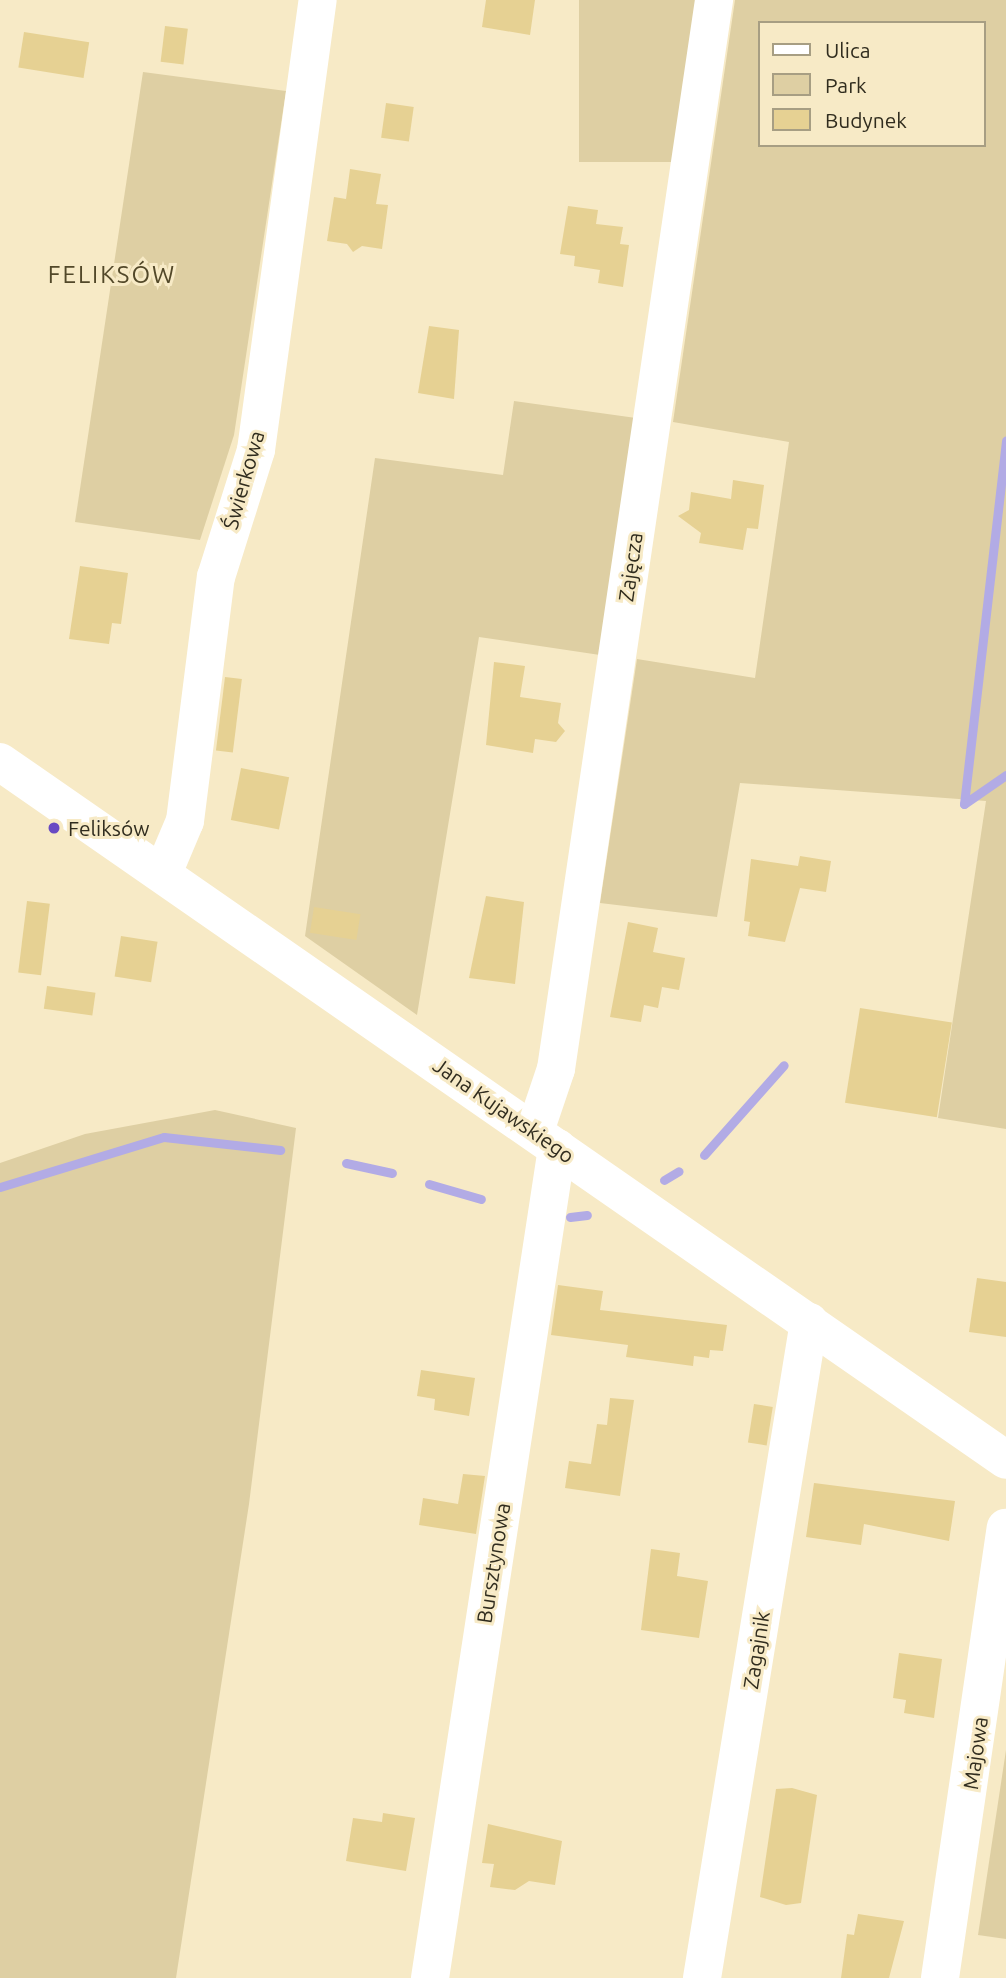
<!DOCTYPE html>
<html>
<head>
<meta charset="utf-8">
<style>
	body { margin:0 }
	#map { position:relative; width:1006px; height:1978px; overflow:hidden; background:#f7eac6; font-family:Ubuntu,sans-serif }
	div>[style] { position:absolute }
	.green>* { inset:0; background:#decfa3; transform-origin:0 0 }
	.stream>* { height:9px; margin:-4.5px; padding:0 4.5px; transform-origin:4.5px; border-radius:4.5px; background:#b2abe5 }
	.building>* { inset:0; background:#e6d193; transform-origin:0 0 }
	.minor>* { height:38px; margin:-19px; padding:0 19px; transform-origin:19px; border-radius:19px; background:#fff }
	.major>* { height:38px; margin:-19px; padding:0 19px; transform-origin:19px; border-radius:19px; background:#fff }
	.dots>* { width:19px; height:19px; translate:-50% -50%; box-sizing:border-box; border:4px solid #f7eac6; border-radius:50% }
	span { translate:-50% -50%; white-space:nowrap; text-align:center; line-height:1.15; -webkit-text-stroke:6px #f7eac6; paint-order:stroke }
	.street-label { font-size:21px; color:#302c1e }
	.poi-label { font-size:21px; color:#302c1e }
	.left { translate:0 -50%; text-align:left }
	.quarter-label { font-size:24px; color:#524829; letter-spacing:2px }
	.legend { position:absolute; left:758px; top:21px; width:228px; height:126px; box-sizing:border-box; background:#f7eac6; border:2px solid #a79e83; margin:0; padding:9px 12px; list-style:none; font-size:21px; color:#302c1e }
	.legend li { display:flex; align-items:center; gap:14px; height:35px }
	.legend b { width:35px; border:2px solid #a79e83 }
</style>
</head>
<body>
<div id="map">
	<div class="green">
		<i style="left:579px;top:0;width:120px;height:162px"></i>
		<i style="clip-path:polygon(evenodd,735px 0,1006px 0,1006px 1129px,938px 1118px,986px 801px,740px 783px,717px 917px,600px 903px,637px 659px,755px 678px,789px 442px,673px 422px,735px 0,759px 23px,983px 23px,983px 145px,759px 145px,759px 23px)"></i>
		<i style="clip-path:polygon(143px 72px,286px 91px,234px 435px,200px 540px,75px 522px)"></i>
		<i style="clip-path:polygon(514px 401px,636px 418px,600px 655px,479px 637px,417px 1015px,305px 936px,375px 458px,503px 475px)"></i>
		<i style="clip-path:polygon(215px 1110px,296px 1128px,249px 1504px,176px 1978px,0 1978px,0 1163px,85px 1134px)"></i>
		<i style="clip-path:polygon(1006px 1750px,1006px 1939px,978px 1935px)"></i>
	</div>
	<div class="stream">
		<i style="left:964px;top:804px;width:366px;rotate:-83.4deg"></i>
		<i style="left:964px;top:804px;width:51px;rotate:-34.6deg"></i>
		<i style="left:704px;top:1155px;width:120px;rotate:-48.4deg"></i>
		<i style="left:346px;top:1163px;width:47px;rotate:12.3deg"></i>
		<i style="left:664px;top:1180px;width:17px;rotate:-31deg"></i>
		<i style="left:429px;top:1184px;width:54px;rotate:16.1deg"></i>
		<i style="left:0;top:1187px;width:171px;rotate:-17deg"></i>
		<i style="left:164px;top:1137px;width:117px;rotate:6.4deg"></i>
		<i style="left:570px;top:1217px;width:17px;rotate:-7deg"></i>
	</div>
	<div class="building">
		<i style="clip-path:polygon(486px 0,535px 0,530px 35px,482px 27px)"></i>
		<i style="left:165px;top:26px;width:23px;height:36px;rotate:7deg"></i>
		<i style="left:24px;top:32px;width:66px;height:36px;rotate:9deg"></i>
		<i style="left:386px;top:103px;width:28px;height:35px;rotate:8deg"></i>
		<i style="clip-path:polygon(350px 169px,381px 174px,376px 204px,388px 205px,382px 249px,362px 246px,353px 252px,347px 244px,327px 241px,334px 197px,346px 199px)"></i>
		<i style="clip-path:polygon(568px 206px,598px 210px,596px 224px,623px 227px,620px 244px,629px 245px,623px 287px,598px 283px,600px 270px,574px 266px,575px 256px,560px 254px)"></i>
		<i style="clip-path:polygon(429px 326px,459px 330px,454px 399px,418px 393px)"></i>
		<i style="clip-path:polygon(733px 480px,764px 485px,758px 529px,747px 528px,743px 550px,699px 543px,701px 533px,678px 516px,689px 510px,691px 492px,731px 499px)"></i>
		<i style="clip-path:polygon(80px 566px,128px 573px,121px 624px,112px 623px,109px 644px,69px 639px)"></i>
		<i style="clip-path:polygon(494px 662px,525px 666px,520px 697px,561px 703px,558px 723px,565px 731px,556px 742px,535px 739px,533px 753px,486px 745px)"></i>
		<i style="left:225px;top:677px;width:17px;height:74px;rotate:7deg"></i>
		<i style="left:241px;top:768px;width:49px;height:53px;rotate:11deg"></i>
		<i style="clip-path:polygon(800px 856px,831px 861px,826px 892px,800px 888px,785px 942px,748px 936px,750px 922px,744px 921px,751px 859px,798px 866px)"></i>
		<i style="clip-path:polygon(486px 896px,524px 902px,515px 984px,469px 978px)"></i>
		<i style="left:27px;top:901px;width:23px;height:72px;rotate:7deg"></i>
		<i style="left:314px;top:907px;width:47px;height:26px;rotate:9deg"></i>
		<i style="clip-path:polygon(628px 922px,658px 928px,653px 952px,685px 958px,679px 990px,662px 987px,658px 1008px,644px 1005px,641px 1022px,610px 1017px)"></i>
		<i style="left:121px;top:936px;width:37px;height:41px;rotate:9deg"></i>
		<i style="left:47px;top:986px;width:49px;height:23px;rotate:8deg"></i>
		<i style="left:860px;top:1008px;width:93px;height:96px;rotate:9deg"></i>
		<i style="clip-path:polygon(977px 1278px,1006px 1282px,1006px 1337px,969px 1332px)"></i>
		<i style="clip-path:polygon(558px 1285px,603px 1291px,600px 1310px,727px 1325px,723px 1351px,710px 1350px,709px 1358px,694px 1356px,693px 1366px,626px 1357px,628px 1345px,551px 1335px)"></i>
		<i style="clip-path:polygon(421px 1370px,475px 1378px,469px 1416px,434px 1410px,435px 1399px,417px 1396px)"></i>
		<i style="clip-path:polygon(610px 1398px,634px 1400px,620px 1496px,565px 1488px,569px 1461px,591px 1464px,597px 1424px,607px 1425px)"></i>
		<i style="left:754px;top:1404px;width:19px;height:39px;rotate:9deg"></i>
		<i style="clip-path:polygon(463px 1474px,485px 1476px,476px 1534px,419px 1525px,423px 1498px,458px 1504px)"></i>
		<i style="clip-path:polygon(814px 1483px,955px 1501px,949px 1541px,864px 1524px,861px 1545px,806px 1537px)"></i>
		<i style="clip-path:polygon(651px 1549px,680px 1553px,677px 1576px,708px 1581px,699px 1638px,641px 1630px)"></i>
		<i style="clip-path:polygon(899px 1653px,942px 1659px,934px 1718px,904px 1713px,906px 1700px,893px 1698px)"></i>
		<i style="clip-path:polygon(792px 1788px,817px 1795px,801px 1903px,786px 1905px,760px 1897px,776px 1789px)"></i>
		<i style="clip-path:polygon(383px 1813px,415px 1818px,406px 1871px,346px 1861px,353px 1818px,382px 1822px)"></i>
		<i style="clip-path:polygon(488px 1824px,562px 1841px,555px 1885px,529px 1881px,515px 1890px,490px 1887px,494px 1864px,482px 1863px)"></i>
		<i style="clip-path:polygon(858px 1914px,904px 1921px,889px 1978px,841px 1978px,847px 1934px,854px 1935px)"></i>
	</div>
	<div class="minor">
		<i style="left:163px;top:873px;width:56px;rotate:-67.1deg"></i>
		<i style="left:185px;top:821px;width:246px;rotate:-82.8deg"></i>
		<i style="left:216px;top:577px;width:133px;rotate:-72.5deg"></i>
		<i style="left:256px;top:450px;width:454px;rotate:-82.2deg"></i>
		<i style="left:535px;top:1131px;width:65px;rotate:-71.3deg"></i>
		<i style="left:556px;top:1069px;width:1081px;rotate:-81.59deg"></i>
		<i style="left:430px;top:1978px;width:840px;rotate:-81.3deg"></i>
		<i style="left:702px;top:1978px;width:665px;rotate:-80.74deg"></i>
		<i style="left:940px;top:1978px;width:455px;rotate:-81.7deg"></i>
	</div>
	<div class="major">
		<i style="left:0;top:762px;width:1224px;rotate:34.75deg"></i>
	</div>
	<div class="dots">
		<i style="left:54px;top:828px;background:#684ac3"></i>
	</div>
	<div class="street-label">
		<span style="left:243px;top:480px;rotate:-74deg">Świerkowa</span>
		<span style="left:630px;top:567px;rotate:-82deg">Zajęcza</span>
		<span style="left:504px;top:1110px;rotate:35deg">Jana Kujawskiego</span>
		<span style="left:493px;top:1563px;rotate:-81deg">Bursztynowa</span>
		<span style="left:756px;top:1650px;rotate:-81deg">Zagajnik</span>
		<span style="left:975px;top:1753px;rotate:-82deg">Majowa</span>
	</div>
	<div class="poi-label">
		<span class="left" style="left:68px;top:828px">Feliksów</span>
	</div>
	<div class="quarter-label">
		<span style="left:112px;top:275px">FELIKSÓW</span>
	</div>
	<ul class="legend">
	<li><b style="height:9px;background:#fff"></b>Ulica</li>
	<li><b style="height:19px;background:#decfa3"></b>Park</li>
	<li><b style="height:19px;background:#e6d193"></b>Budynek</li>
	</ul>
</div>
</body>
</html>
